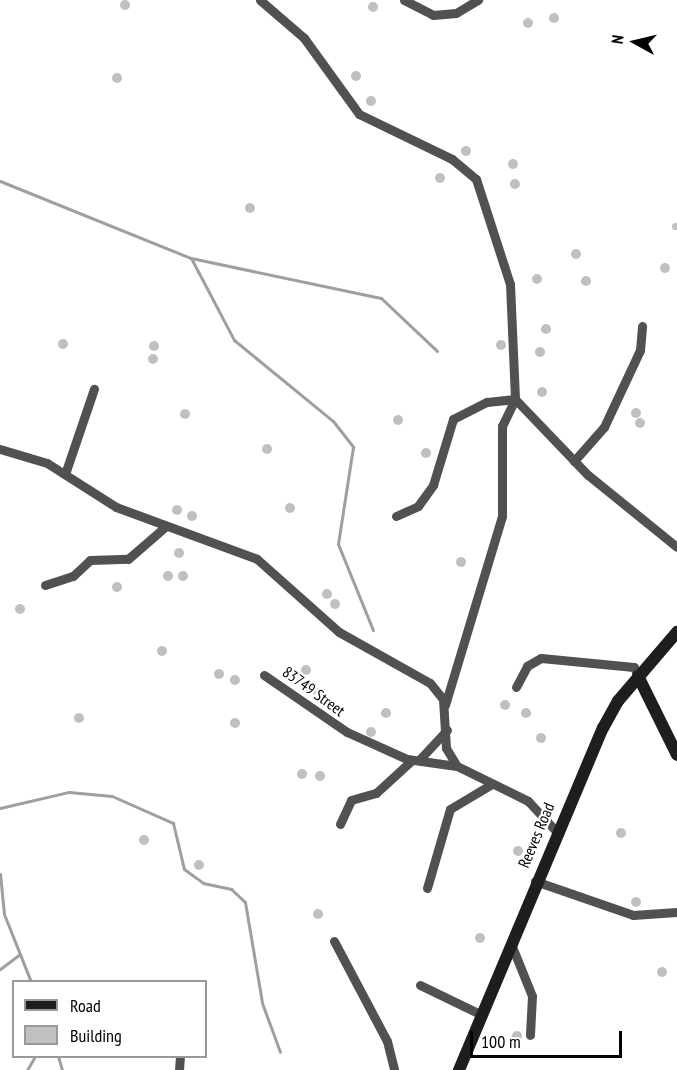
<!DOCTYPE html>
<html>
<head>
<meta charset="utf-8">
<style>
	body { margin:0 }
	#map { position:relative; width:677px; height:1070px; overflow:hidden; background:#fff; font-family:"PT Sans Narrow",sans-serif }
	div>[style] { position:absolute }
	.stream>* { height:3px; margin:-1.5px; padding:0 1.5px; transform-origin:1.5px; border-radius:1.5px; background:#9f9f9f }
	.building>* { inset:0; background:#c0c0c0 }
	.round { border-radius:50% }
	.street>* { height:9px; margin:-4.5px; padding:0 4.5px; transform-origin:4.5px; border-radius:4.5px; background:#515151 }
	.secondary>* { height:12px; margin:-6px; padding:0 6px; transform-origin:6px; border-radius:6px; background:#1e1e1e }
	span { translate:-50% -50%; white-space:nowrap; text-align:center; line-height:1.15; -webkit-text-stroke:4.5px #fff; paint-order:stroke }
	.street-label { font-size:16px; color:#000 }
	.legend { position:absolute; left:12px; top:980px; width:195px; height:78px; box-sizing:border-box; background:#fff; border:2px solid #999; margin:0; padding:8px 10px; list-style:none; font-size:18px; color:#000 }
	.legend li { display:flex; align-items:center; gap:12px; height:30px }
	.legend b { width:30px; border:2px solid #999 }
	.north { position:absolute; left:605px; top:12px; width:60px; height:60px; -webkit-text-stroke:4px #fff; paint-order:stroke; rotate:278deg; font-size:16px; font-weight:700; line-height:24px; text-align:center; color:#000 }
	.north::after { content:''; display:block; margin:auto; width:21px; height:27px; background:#000; clip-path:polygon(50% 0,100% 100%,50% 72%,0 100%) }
	.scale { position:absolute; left:470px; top:1031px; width:152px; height:27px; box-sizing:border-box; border:3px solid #000; border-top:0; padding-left:8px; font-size:18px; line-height:21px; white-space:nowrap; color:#000; -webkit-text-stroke:4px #fff; paint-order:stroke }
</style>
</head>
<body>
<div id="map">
	<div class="stream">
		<i style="left:0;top:181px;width:206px;rotate:22deg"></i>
		<i style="left:191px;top:258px;width:194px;rotate:11.9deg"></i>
		<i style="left:381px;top:298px;width:77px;rotate:43.4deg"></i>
		<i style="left:191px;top:258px;width:93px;rotate:62.3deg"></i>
		<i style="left:234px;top:340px;width:128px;rotate:39.3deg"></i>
		<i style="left:333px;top:421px;width:33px;rotate:52deg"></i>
		<i style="left:353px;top:447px;width:98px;rotate:98.8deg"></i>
		<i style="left:338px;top:544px;width:93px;rotate:67.9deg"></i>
		<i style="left:0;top:808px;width:71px;rotate:-13.1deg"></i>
		<i style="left:69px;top:792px;width:43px;rotate:5.3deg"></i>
		<i style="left:112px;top:796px;width:67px;rotate:23.9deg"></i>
		<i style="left:173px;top:823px;width:47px;rotate:76.6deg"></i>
		<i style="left:184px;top:869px;width:24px;rotate:36deg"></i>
		<i style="left:203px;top:883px;width:29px;rotate:12deg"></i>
		<i style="left:231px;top:889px;width:19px;rotate:43deg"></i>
		<i style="left:245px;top:902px;width:102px;rotate:80.4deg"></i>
		<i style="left:262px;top:1003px;width:52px;rotate:69.8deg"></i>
		<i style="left:0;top:874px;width:40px;rotate:84.3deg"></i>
		<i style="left:4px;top:914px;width:73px;rotate:68.3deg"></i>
		<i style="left:0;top:969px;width:25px;rotate:-37deg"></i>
		<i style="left:58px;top:1056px;width:15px;rotate:74deg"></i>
		<i style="left:27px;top:1070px;width:16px;rotate:-60deg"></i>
	</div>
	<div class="building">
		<i class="round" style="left:120px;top:0;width:10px;height:10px"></i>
		<i class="round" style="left:368px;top:2px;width:10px;height:10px"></i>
		<i class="round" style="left:549px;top:13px;width:10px;height:10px"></i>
		<i class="round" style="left:523px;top:18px;width:10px;height:10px"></i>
		<i class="round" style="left:351px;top:71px;width:10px;height:10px"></i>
		<i class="round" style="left:112px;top:73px;width:10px;height:10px"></i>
		<i class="round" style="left:366px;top:96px;width:10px;height:10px"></i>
		<i class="round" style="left:461px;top:146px;width:10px;height:10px"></i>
		<i class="round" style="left:508px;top:159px;width:10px;height:10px"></i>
		<i class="round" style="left:435px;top:173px;width:10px;height:10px"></i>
		<i class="round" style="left:510px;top:179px;width:10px;height:10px"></i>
		<i class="round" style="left:245px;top:203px;width:10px;height:10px"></i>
		<i class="round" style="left:671.5px;top:222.5px;width:7px;height:7px"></i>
		<i class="round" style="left:571px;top:249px;width:10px;height:10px"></i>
		<i class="round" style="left:660px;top:263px;width:10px;height:10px"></i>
		<i class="round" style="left:532px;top:274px;width:10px;height:10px"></i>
		<i class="round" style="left:581px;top:276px;width:10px;height:10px"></i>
		<i class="round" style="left:541px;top:324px;width:10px;height:10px"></i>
		<i class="round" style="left:58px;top:339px;width:10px;height:10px"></i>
		<i class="round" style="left:496px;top:340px;width:10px;height:10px"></i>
		<i class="round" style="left:149px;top:341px;width:10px;height:10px"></i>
		<i class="round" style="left:535px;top:347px;width:10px;height:10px"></i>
		<i class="round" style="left:148px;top:354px;width:10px;height:10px"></i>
		<i class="round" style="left:537px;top:387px;width:10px;height:10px"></i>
		<i class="round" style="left:631px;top:408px;width:10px;height:10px"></i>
		<i class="round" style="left:180px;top:409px;width:10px;height:10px"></i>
		<i class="round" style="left:393px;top:415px;width:10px;height:10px"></i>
		<i class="round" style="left:635px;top:418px;width:10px;height:10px"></i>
		<i class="round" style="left:262px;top:444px;width:10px;height:10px"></i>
		<i class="round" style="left:421px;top:448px;width:10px;height:10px"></i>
		<i class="round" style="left:285px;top:503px;width:10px;height:10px"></i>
		<i class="round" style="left:172px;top:505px;width:10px;height:10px"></i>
		<i class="round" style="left:187px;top:511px;width:10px;height:10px"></i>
		<i class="round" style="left:174px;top:548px;width:10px;height:10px"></i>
		<i class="round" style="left:456px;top:557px;width:10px;height:10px"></i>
		<i class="round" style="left:163px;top:571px;width:10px;height:10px"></i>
		<i class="round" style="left:178px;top:571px;width:10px;height:10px"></i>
		<i class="round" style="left:112px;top:582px;width:10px;height:10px"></i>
		<i class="round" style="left:322px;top:589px;width:10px;height:10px"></i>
		<i class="round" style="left:330px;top:599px;width:10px;height:10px"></i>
		<i class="round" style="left:15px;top:604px;width:10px;height:10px"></i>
		<i class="round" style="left:157px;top:646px;width:10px;height:10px"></i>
		<i class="round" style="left:301px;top:665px;width:10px;height:10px"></i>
		<i class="round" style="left:214px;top:669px;width:10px;height:10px"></i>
		<i class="round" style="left:230px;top:675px;width:10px;height:10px"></i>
		<i class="round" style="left:313px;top:688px;width:10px;height:10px"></i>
		<i class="round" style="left:500px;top:700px;width:10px;height:10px"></i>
		<i class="round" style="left:381px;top:708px;width:10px;height:10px"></i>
		<i class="round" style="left:521px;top:708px;width:10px;height:10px"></i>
		<i class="round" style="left:74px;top:713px;width:10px;height:10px"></i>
		<i class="round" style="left:230px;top:718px;width:10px;height:10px"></i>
		<i class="round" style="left:366px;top:727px;width:10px;height:10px"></i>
		<i class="round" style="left:536px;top:733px;width:10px;height:10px"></i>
		<i class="round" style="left:297px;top:769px;width:10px;height:10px"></i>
		<i class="round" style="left:315px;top:771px;width:10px;height:10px"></i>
		<i class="round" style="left:616px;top:828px;width:10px;height:10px"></i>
		<i class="round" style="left:139px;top:835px;width:10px;height:10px"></i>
		<i class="round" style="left:513px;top:846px;width:10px;height:10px"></i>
		<i class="round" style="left:194px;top:860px;width:10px;height:10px"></i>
		<i class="round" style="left:631px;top:897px;width:10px;height:10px"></i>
		<i class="round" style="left:313px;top:909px;width:10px;height:10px"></i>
		<i class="round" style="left:475px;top:933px;width:10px;height:10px"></i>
		<i class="round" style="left:657px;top:967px;width:10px;height:10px"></i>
		<i class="round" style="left:512px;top:1031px;width:10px;height:10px"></i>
	</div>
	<div class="street">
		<i style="left:260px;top:0;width:58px;rotate:40.8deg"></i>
		<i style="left:304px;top:38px;width:94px;rotate:54.1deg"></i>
		<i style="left:359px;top:114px;width:103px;rotate:25.8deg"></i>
		<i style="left:452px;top:159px;width:31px;rotate:40deg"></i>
		<i style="left:476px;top:179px;width:110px;rotate:72.1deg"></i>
		<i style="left:510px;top:284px;width:115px;rotate:87.5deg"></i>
		<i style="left:515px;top:399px;width:105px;rotate:46.2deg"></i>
		<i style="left:588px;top:475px;width:114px;rotate:39deg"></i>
		<i style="left:404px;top:0;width:33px;rotate:27deg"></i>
		<i style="left:433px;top:15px;width:23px;rotate:-5deg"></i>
		<i style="left:456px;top:13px;width:26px;rotate:-31deg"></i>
		<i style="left:0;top:449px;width:49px;rotate:16.6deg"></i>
		<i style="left:47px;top:463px;width:82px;rotate:32.5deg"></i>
		<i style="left:116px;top:507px;width:150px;rotate:20.2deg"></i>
		<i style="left:257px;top:559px;width:110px;rotate:41.7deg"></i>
		<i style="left:339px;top:632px;width:104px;rotate:29.3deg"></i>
		<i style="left:430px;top:683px;width:21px;rotate:51deg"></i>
		<i style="left:443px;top:699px;width:49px;rotate:86.5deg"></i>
		<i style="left:446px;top:748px;width:21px;rotate:59deg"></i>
		<i style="left:574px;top:461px;width:45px;rotate:-48.6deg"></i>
		<i style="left:604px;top:427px;width:85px;rotate:-64.9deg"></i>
		<i style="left:640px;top:350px;width:24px;rotate:-85deg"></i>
		<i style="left:65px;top:474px;width:90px;rotate:-71.2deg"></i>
		<i style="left:396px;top:516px;width:24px;rotate:-24deg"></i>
		<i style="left:418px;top:506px;width:26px;rotate:-54deg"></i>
		<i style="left:433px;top:485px;width:69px;rotate:-73.1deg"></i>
		<i style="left:453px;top:419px;width:38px;rotate:-27deg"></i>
		<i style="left:487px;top:402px;width:28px;rotate:-6deg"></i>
		<i style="left:45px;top:585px;width:29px;rotate:-18deg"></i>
		<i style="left:73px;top:576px;width:23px;rotate:-43deg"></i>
		<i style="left:90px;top:560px;width:38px;rotate:-2deg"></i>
		<i style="left:128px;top:559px;width:49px;rotate:-40.9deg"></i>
		<i style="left:264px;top:675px;width:101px;rotate:34.5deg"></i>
		<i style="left:347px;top:732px;width:66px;rotate:24.2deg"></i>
		<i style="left:407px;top:759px;width:50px;rotate:8deg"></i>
		<i style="left:457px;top:766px;width:79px;rotate:26.2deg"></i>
		<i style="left:528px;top:801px;width:41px;rotate:47deg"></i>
		<i style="left:516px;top:687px;width:24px;rotate:-62deg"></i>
		<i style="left:527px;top:666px;width:16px;rotate:-30deg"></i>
		<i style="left:541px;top:658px;width:93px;rotate:5.5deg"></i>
		<i style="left:634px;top:667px;width:10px;rotate:66deg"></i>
		<i style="left:445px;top:705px;width:197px;rotate:-73.2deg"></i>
		<i style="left:502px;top:516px;width:90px;rotate:-90deg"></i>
		<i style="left:502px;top:426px;width:30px;rotate:-64deg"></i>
		<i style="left:419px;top:760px;width:41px;rotate:-47deg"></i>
		<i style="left:340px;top:824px;width:26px;rotate:-65deg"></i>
		<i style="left:351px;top:800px;width:26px;rotate:-16deg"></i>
		<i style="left:376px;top:793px;width:49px;rotate:-42.5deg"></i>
		<i style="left:535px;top:881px;width:104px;rotate:19.1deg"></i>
		<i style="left:633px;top:915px;width:44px;rotate:-3.9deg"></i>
		<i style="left:427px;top:888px;width:82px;rotate:-73.8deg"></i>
		<i style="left:450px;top:809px;width:49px;rotate:-30.8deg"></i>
		<i style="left:334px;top:941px;width:113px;rotate:62.1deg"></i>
		<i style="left:387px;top:1041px;width:30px;rotate:76deg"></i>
		<i style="left:511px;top:944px;width:56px;rotate:68deg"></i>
		<i style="left:532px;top:996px;width:39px;rotate:93deg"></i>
		<i style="left:420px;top:985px;width:69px;rotate:25.8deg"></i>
		<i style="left:179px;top:1070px;width:14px;rotate:-86deg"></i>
	</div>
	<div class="secondary">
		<i style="left:638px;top:676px;width:88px;rotate:63.7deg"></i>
		<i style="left:459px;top:1070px;width:371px;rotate:-67.2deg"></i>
		<i style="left:603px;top:728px;width:31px;rotate:-61deg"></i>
		<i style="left:618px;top:701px;width:91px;rotate:-49.5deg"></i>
	</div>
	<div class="street-label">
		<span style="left:314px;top:691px;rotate:36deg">83749 Street</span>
		<span style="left:536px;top:835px;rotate:-67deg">Reeves Road</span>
	</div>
	<ul class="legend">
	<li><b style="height:8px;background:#1e1e1e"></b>Road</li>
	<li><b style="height:16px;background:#c0c0c0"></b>Building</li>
	</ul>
	<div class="north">N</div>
	<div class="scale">100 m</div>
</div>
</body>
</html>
